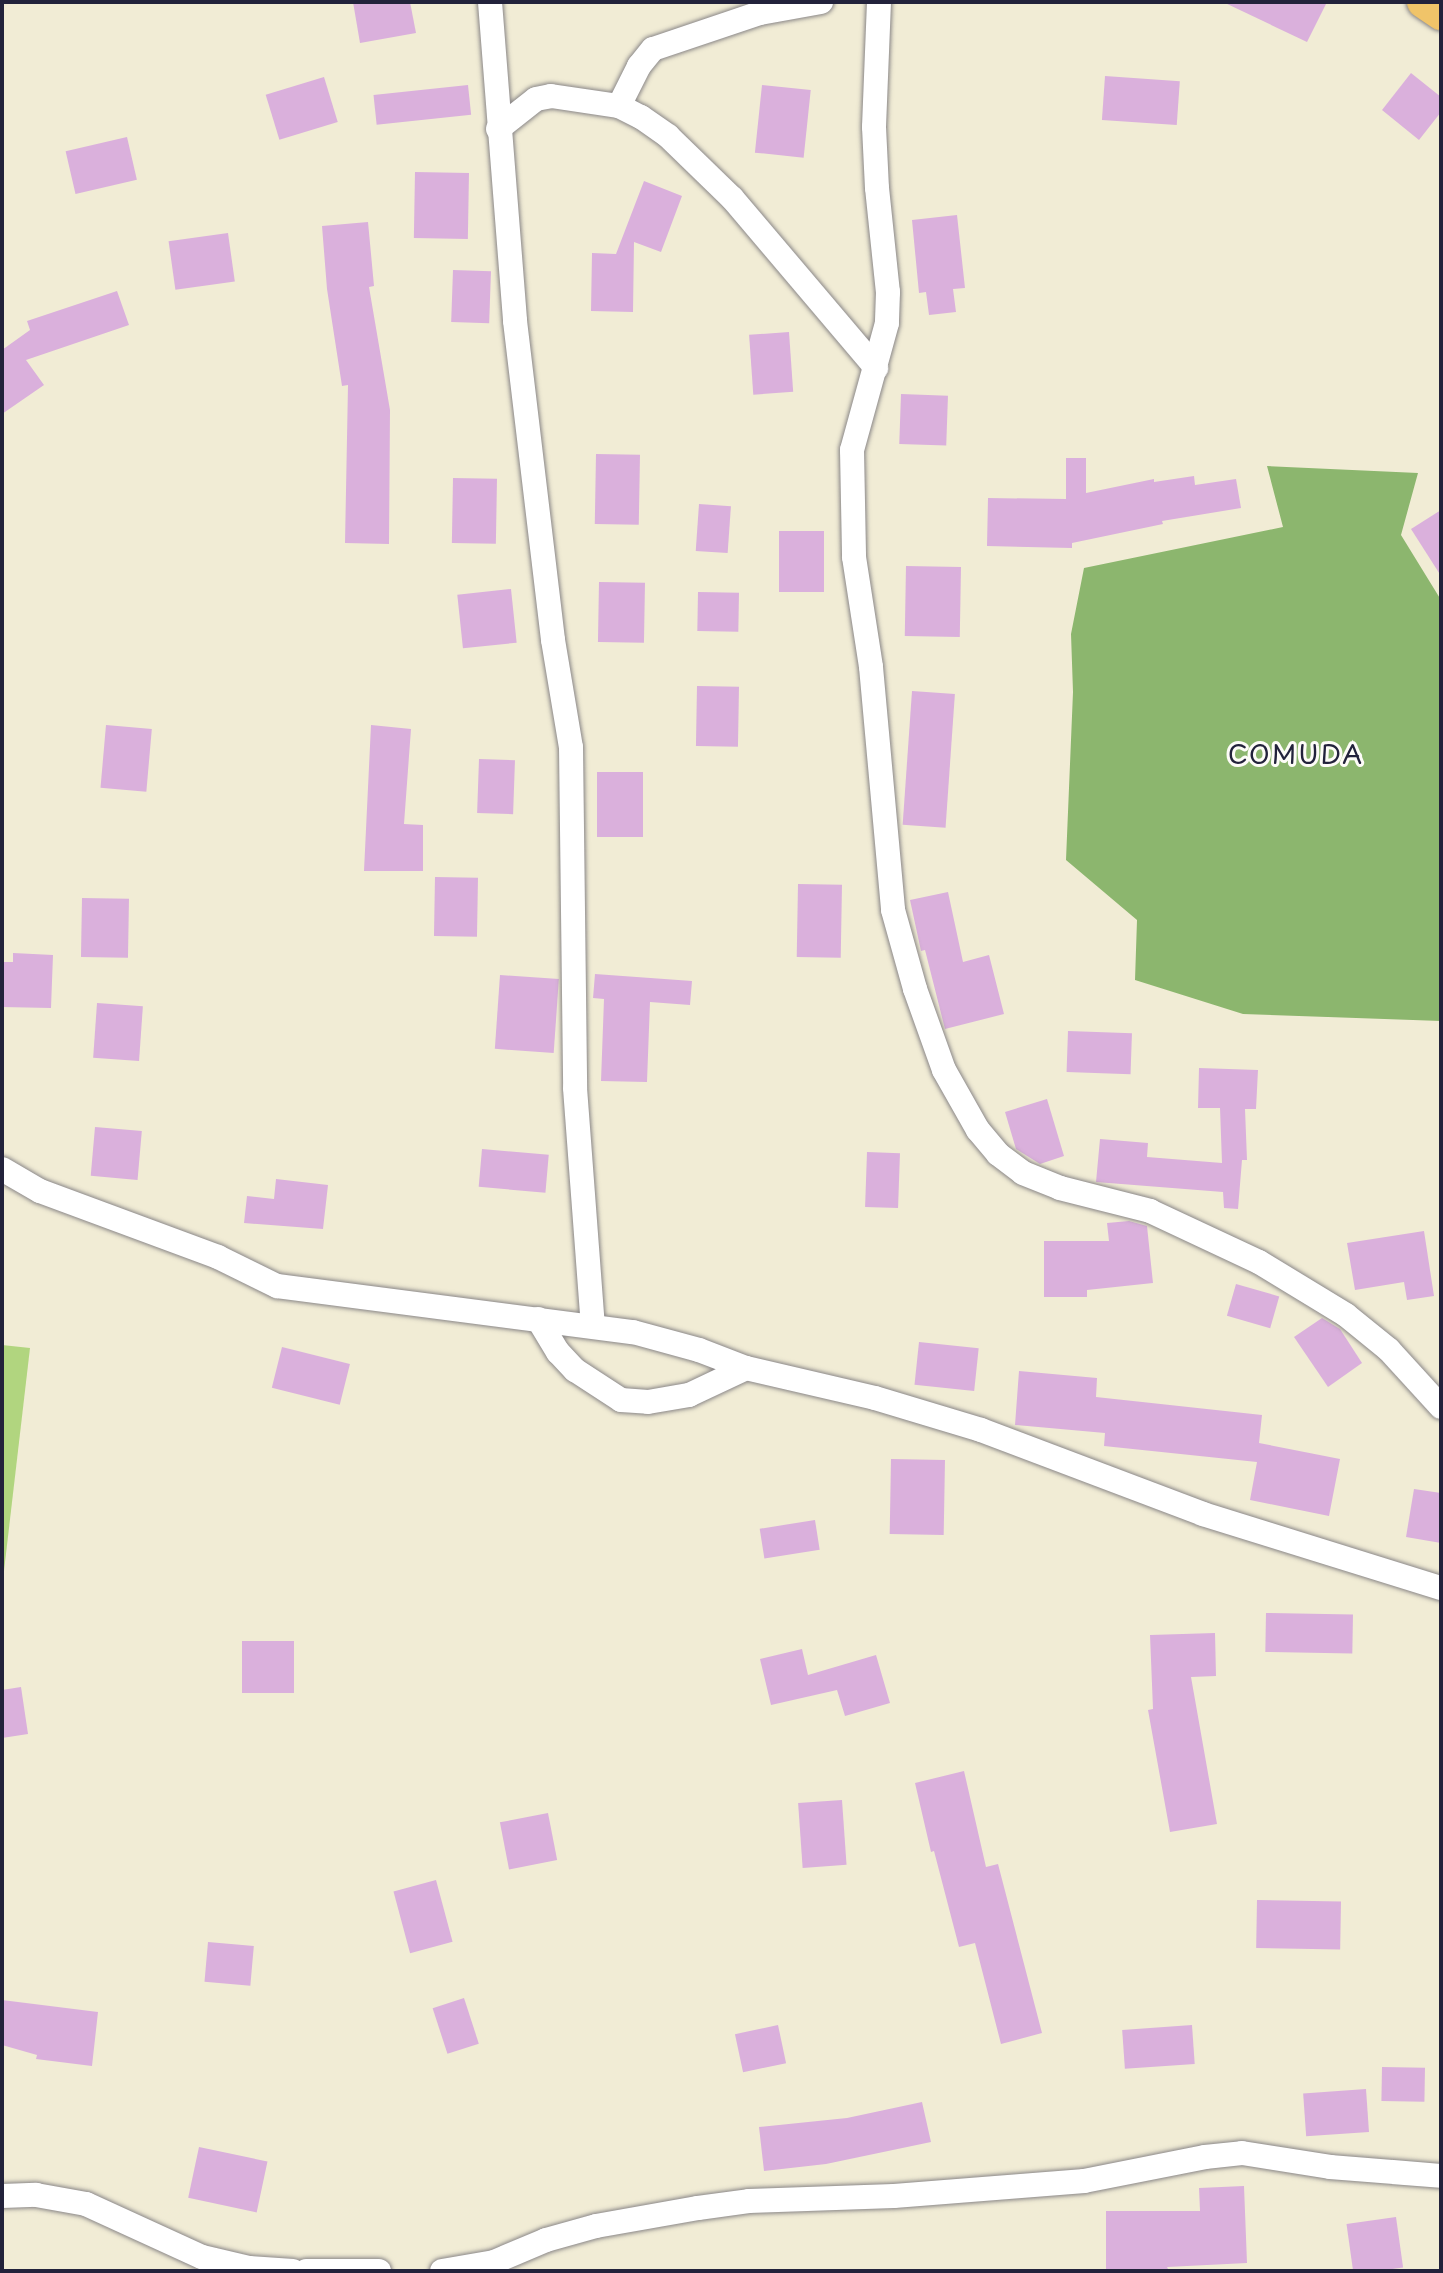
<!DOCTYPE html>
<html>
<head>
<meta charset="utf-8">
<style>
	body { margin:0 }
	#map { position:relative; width:1443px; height:2273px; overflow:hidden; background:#f1ecd5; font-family:"Playpen Sans",sans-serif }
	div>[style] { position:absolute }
	.green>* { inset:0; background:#b1d57f }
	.forest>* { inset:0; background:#8cb66e }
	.building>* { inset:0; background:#dab0dc; transform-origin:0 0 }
	.roads { filter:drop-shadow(0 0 2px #8a8788) drop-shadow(0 0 2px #8a8788) }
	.minor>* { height:24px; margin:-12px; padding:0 12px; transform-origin:12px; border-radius:12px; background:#fff }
	.major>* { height:32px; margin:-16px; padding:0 16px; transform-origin:16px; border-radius:16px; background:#f0c469 }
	span { translate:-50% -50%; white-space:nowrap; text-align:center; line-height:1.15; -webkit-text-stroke:6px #fdfcf7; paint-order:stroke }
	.neighbourhood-label { font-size:26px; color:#22223b; letter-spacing:2px }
	.frame { position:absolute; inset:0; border:4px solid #22223b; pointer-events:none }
</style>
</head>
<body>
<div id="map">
	<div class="green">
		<i style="clip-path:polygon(2px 1345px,30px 1348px,2px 1588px)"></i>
	</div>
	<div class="forest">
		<i style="clip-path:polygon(1267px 466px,1418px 473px,1401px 535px,1441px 600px,1441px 1021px,1243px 1014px,1135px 980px,1137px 920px,1066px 860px,1073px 692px,1071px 634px,1084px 568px,1283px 527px)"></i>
	</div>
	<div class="building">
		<i style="clip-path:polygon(353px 2px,410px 2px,416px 33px,360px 43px)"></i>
		<i style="clip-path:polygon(1223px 2px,1327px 2px,1307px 42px)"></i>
		<i style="clip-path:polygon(1411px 73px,1441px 97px,1441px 112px,1419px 140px,1382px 110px)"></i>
		<i style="left:1105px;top:76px;width:75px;height:44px;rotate:4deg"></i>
		<i style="left:324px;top:77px;width:47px;height:61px;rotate:73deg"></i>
		<i style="left:468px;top:85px;width:30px;height:95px;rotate:84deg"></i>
		<i style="left:762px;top:85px;width:49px;height:68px;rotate:6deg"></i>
		<i style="left:127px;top:137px;width:44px;height:63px;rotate:77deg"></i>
		<i style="left:415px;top:172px;width:54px;height:66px;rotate:1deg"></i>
		<i style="clip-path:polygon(644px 181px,682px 196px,661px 252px,634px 242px,633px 312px,591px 311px,592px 253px,616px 254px)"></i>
		<i style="clip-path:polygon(957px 215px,965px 288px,953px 289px,956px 312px,929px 315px,926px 292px,919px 293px,912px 220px)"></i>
		<i style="clip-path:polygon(368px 222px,374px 286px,369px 287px,390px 410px,389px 544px,345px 543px,348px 385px,342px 386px,327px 289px,322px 226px)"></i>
		<i style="left:228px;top:233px;width:49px;height:60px;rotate:82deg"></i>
		<i style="left:453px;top:270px;width:38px;height:52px;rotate:2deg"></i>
		<i style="clip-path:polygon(117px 291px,129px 325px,26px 360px,44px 385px,2px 414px,2px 350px,30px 330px,27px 321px)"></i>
		<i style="left:789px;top:332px;width:60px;height:40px;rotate:86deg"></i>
		<i style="left:901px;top:394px;width:47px;height:50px;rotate:2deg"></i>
		<i style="left:596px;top:454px;width:44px;height:70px;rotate:1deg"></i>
		<i style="clip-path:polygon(1066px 458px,1086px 458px,1086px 493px,1154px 479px,1154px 482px,1194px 476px,1195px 485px,1236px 479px,1241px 508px,1162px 521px,1163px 524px,1072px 543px,1072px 548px,987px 546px,988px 498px,1066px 499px)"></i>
		<i style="left:453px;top:478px;width:44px;height:65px;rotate:1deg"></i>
		<i style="left:699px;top:504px;width:32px;height:47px;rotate:4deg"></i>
		<i style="clip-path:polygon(1441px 510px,1441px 576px,1411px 529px)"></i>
		<i style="left:779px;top:531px;width:45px;height:61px"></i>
		<i style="left:906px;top:566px;width:55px;height:70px;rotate:1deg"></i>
		<i style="left:599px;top:582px;width:46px;height:60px;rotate:1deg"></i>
		<i style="left:511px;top:589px;width:54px;height:54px;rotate:84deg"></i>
		<i style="left:698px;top:592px;width:41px;height:39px;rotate:1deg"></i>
		<i style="left:697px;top:686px;width:42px;height:60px;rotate:1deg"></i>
		<i style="left:912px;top:691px;width:43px;height:134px;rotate:4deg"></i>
		<i style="left:106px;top:725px;width:46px;height:63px;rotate:5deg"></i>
		<i style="clip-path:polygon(371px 725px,411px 729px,404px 824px,423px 825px,423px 871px,364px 871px)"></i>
		<i style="left:479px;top:759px;width:36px;height:54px;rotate:2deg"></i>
		<i style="left:597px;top:772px;width:46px;height:65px"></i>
		<i style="left:435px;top:877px;width:43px;height:59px;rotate:1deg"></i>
		<i style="left:798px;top:884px;width:44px;height:73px;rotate:1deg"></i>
		<i style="clip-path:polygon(948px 892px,963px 962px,989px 955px,1004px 1014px,945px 1029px,925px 950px,921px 951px,910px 900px)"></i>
		<i style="left:82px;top:898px;width:47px;height:59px;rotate:1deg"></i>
		<i style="clip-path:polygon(13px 953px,53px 955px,51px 1008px,2px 1007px,2px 962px,13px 962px)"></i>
		<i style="clip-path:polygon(595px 974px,692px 981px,690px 1005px,650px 1002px,647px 1082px,601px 1081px,604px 999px,593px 998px)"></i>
		<i style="left:500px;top:975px;width:59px;height:74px;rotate:4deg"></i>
		<i style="left:97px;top:1003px;width:46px;height:55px;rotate:4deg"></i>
		<i style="left:1068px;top:1031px;width:64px;height:41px;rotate:2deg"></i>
		<i style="clip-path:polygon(1199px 1068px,1258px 1070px,1256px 1109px,1245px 1109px,1247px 1160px,1242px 1160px,1238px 1209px,1224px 1208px,1223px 1192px,1096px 1182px,1100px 1139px,1148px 1143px,1147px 1157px,1222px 1163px,1220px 1108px,1198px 1108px)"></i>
		<i style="clip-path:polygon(1047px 1099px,1064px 1156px,1040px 1164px,1016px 1149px,1005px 1112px)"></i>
		<i style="left:95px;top:1127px;width:47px;height:49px;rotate:5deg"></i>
		<i style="left:482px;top:1149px;width:67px;height:38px;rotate:5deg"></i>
		<i style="left:867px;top:1152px;width:33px;height:55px;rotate:2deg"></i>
		<i style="clip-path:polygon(276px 1179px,328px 1185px,323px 1229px,244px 1223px,247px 1196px,274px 1199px)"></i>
		<i style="clip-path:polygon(1129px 1221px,1147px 1226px,1153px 1283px,1087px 1290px,1087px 1297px,1044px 1297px,1044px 1241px,1109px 1241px,1107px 1223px)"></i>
		<i style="clip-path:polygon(1424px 1231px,1434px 1296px,1407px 1300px,1404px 1282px,1355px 1290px,1347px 1243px)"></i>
		<i style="left:1236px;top:1284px;width:45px;height:33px;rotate:16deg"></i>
		<i style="clip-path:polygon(1322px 1318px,1340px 1329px,1362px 1363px,1328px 1387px,1294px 1337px)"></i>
		<i style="left:919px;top:1342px;width:60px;height:43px;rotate:6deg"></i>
		<i style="left:282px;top:1347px;width:70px;height:42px;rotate:14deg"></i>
		<i style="clip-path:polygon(1019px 1371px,1097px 1378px,1096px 1397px,1262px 1415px,1259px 1443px,1340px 1459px,1329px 1516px,1250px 1500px,1257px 1462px,1104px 1446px,1105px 1433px,1015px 1425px)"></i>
		<i style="left:891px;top:1459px;width:54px;height:75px;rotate:1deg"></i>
		<i style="clip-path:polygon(1414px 1489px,1441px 1493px,1441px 1543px,1406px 1537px)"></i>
		<i style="left:815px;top:1520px;width:30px;height:56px;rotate:81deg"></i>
		<i style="left:1266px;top:1613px;width:87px;height:39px;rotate:1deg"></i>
		<i style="clip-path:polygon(1215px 1633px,1216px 1676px,1191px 1677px,1217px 1824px,1170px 1832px,1148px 1710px,1153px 1709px,1150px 1635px)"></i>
		<i style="left:242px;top:1641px;width:52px;height:52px"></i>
		<i style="clip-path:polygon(802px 1649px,808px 1675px,876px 1655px,890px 1703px,845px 1716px,837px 1690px,771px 1705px,760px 1659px)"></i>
		<i style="clip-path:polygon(21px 1687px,28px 1734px,2px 1738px,2px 1690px)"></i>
		<i style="clip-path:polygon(964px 1771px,986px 1867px,998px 1864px,1042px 2033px,1001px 2044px,975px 1943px,959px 1947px,934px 1851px,931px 1852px,915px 1783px)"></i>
		<i style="left:842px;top:1800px;width:65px;height:44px;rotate:86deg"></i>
		<i style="left:548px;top:1813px;width:48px;height:49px;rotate:79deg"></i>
		<i style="left:436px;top:1880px;width:64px;height:44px;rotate:75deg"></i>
		<i style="left:1257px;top:1900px;width:84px;height:48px;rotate:1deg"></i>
		<i style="left:208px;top:1942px;width:46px;height:40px;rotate:5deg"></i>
		<i style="left:464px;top:1998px;width:48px;height:33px;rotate:72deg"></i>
		<i style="clip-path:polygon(2px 2000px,98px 2012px,92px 2066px,36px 2059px,37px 2055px,2px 2045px)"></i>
		<i style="left:778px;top:2025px;width:39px;height:44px;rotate:78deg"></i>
		<i style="left:1192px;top:2025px;width:39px;height:70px;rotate:86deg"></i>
		<i style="left:1382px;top:2067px;width:43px;height:34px;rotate:1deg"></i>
		<i style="left:1366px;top:2089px;width:43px;height:63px;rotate:86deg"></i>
		<i style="clip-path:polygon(922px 2102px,931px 2142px,826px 2164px,764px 2171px,759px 2127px,847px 2118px)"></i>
		<i style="left:199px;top:2147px;width:70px;height:52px;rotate:12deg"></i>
		<i style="clip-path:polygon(1244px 2186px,1247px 2263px,1167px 2267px,1169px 2271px,1106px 2271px,1106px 2211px,1200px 2211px,1199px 2188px)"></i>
		<i style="left:1396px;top:2217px;width:51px;height:50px;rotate:82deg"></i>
	</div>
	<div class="roads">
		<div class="minor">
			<i style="left:490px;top:2px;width:320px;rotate:85.5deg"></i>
			<i style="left:515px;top:321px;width:321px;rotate:83.2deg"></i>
			<i style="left:553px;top:640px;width:109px;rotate:80.5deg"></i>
			<i style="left:571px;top:747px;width:341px;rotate:89.3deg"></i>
			<i style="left:575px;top:1088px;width:239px;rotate:85.7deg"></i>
			<i style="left:879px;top:2px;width:125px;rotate:92.3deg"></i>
			<i style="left:874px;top:127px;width:61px;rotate:87.2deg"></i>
			<i style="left:877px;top:188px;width:105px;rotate:84deg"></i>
			<i style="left:888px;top:292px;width:31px;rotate:92deg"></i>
			<i style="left:887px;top:323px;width:132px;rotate:105.4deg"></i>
			<i style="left:852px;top:450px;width:107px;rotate:88.9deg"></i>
			<i style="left:854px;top:557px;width:111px;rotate:81.2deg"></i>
			<i style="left:871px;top:667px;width:244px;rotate:84.8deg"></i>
			<i style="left:893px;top:910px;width:82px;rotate:74.4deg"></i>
			<i style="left:915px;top:989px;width:86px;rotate:70.3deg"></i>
			<i style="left:944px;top:1070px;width:69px;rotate:60.5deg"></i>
			<i style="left:978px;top:1130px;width:31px;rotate:50deg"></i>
			<i style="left:998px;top:1154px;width:31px;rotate:37deg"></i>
			<i style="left:1023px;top:1173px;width:40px;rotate:22deg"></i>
			<i style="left:1060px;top:1188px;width:93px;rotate:14.3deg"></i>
			<i style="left:1150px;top:1211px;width:120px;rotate:25.1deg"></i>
			<i style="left:1259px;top:1262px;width:102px;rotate:31.3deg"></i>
			<i style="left:1346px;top:1315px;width:55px;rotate:39.1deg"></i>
			<i style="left:1389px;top:1350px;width:77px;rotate:47.6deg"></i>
			<i style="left:619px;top:106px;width:45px;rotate:-63.4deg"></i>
			<i style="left:639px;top:66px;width:22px;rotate:-51deg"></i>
			<i style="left:653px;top:49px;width:113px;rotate:-18.6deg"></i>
			<i style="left:760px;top:13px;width:62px;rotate:-10.2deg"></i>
			<i style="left:498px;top:129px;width:48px;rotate:-38.3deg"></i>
			<i style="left:536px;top:99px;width:15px;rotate:-11deg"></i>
			<i style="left:551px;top:96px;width:69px;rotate:8.4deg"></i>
			<i style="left:619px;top:106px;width:25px;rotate:27deg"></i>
			<i style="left:641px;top:117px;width:33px;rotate:35deg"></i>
			<i style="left:668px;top:136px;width:89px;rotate:44.1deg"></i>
			<i style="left:732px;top:198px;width:223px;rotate:49.7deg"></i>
			<i style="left:2px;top:1169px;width:44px;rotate:30.1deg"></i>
			<i style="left:40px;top:1191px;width:190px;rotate:20.3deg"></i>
			<i style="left:218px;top:1257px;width:66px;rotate:26.2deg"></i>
			<i style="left:277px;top:1286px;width:359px;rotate:7.4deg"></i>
			<i style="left:633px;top:1332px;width:68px;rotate:15.3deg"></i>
			<i style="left:699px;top:1350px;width:50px;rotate:21deg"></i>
			<i style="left:746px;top:1368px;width:132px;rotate:13.1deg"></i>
			<i style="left:875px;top:1398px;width:111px;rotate:16.8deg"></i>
			<i style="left:981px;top:1430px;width:237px;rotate:20.7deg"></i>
			<i style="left:1203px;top:1514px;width:249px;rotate:17.3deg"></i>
			<i style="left:538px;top:1319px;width:39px;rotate:59deg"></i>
			<i style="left:558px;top:1352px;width:25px;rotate:47deg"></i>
			<i style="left:575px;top:1370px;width:55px;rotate:33.1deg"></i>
			<i style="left:621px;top:1400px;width:27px;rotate:4deg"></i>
			<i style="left:648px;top:1402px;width:42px;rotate:-9.7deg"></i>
			<i style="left:689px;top:1395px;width:63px;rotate:-25.3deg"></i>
			<i style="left:2px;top:2196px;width:34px;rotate:-2deg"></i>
			<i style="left:36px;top:2195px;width:51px;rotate:10.2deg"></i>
			<i style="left:86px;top:2204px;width:128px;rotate:24.6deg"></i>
			<i style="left:202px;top:2257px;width:48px;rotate:13.2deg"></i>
			<i style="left:249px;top:2268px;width:44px;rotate:3.9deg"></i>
			<i style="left:306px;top:2271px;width:73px"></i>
			<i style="left:442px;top:2271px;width:53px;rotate:-9.8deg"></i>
			<i style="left:494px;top:2262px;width:56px;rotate:-22.9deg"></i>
			<i style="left:546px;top:2240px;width:52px;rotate:-15.6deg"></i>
			<i style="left:596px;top:2226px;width:104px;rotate:-10deg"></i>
			<i style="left:698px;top:2208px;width:51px;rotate:-7.8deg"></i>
			<i style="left:749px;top:2201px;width:145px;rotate:-2deg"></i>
			<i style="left:894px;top:2196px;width:191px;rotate:-4.5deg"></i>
			<i style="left:1084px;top:2181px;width:123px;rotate:-11.2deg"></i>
			<i style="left:1205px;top:2157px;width:37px;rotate:-6deg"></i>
			<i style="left:1242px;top:2153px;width:89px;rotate:9deg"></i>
			<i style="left:1330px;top:2167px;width:111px;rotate:4.6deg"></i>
		</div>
		<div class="major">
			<i style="left:1423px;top:2px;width:22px;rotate:34deg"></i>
		</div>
	</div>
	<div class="neighbourhood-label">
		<span style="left:1296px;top:754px">COMUDA</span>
	</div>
	<div class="frame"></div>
</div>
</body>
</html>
